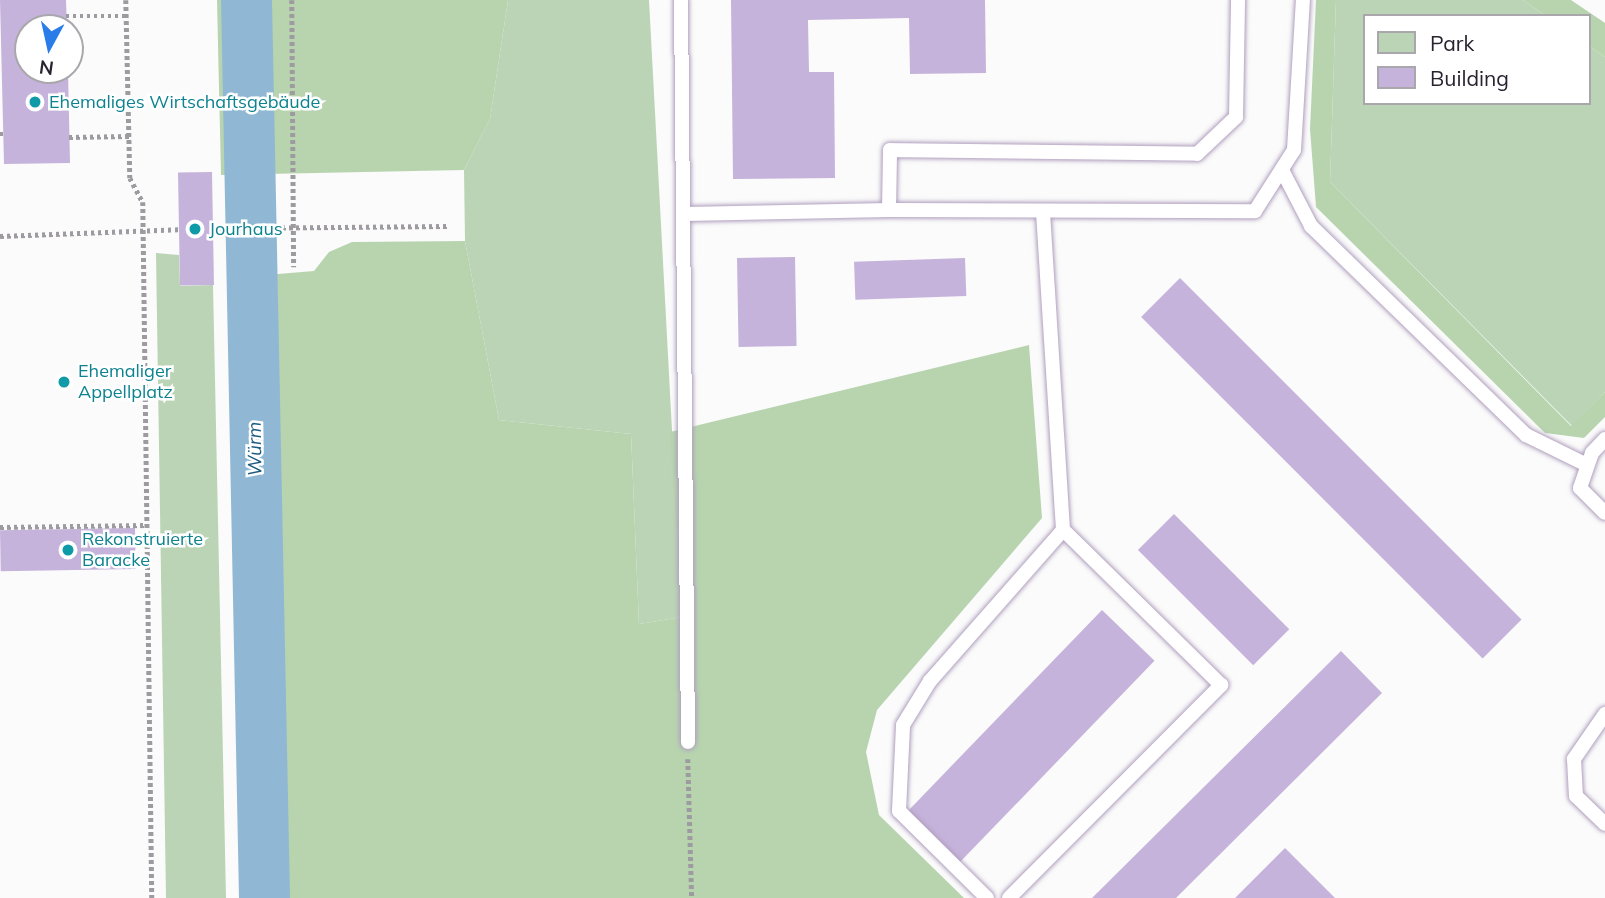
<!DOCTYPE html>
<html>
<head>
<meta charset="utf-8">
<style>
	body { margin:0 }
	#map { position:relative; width:1605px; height:898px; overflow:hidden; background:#fbfbfb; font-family:Mulish,sans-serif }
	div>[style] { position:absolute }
	.green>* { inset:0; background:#bbd4b5 }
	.forest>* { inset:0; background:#b7d4af }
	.river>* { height:51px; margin:-25.5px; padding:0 25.5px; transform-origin:25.5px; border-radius:25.5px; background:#90b8d4 }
	.building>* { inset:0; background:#c5b3db; transform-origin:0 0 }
	.path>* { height:4.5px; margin-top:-2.25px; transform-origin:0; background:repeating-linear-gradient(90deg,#9d9aa0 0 3.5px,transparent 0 7px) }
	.roads { filter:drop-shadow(0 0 2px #b09fbe) drop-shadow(0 0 2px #b09fbe) }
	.lane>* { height:14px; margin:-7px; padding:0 7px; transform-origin:7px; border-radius:7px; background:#fff }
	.dots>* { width:19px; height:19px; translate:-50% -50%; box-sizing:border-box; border:4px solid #fff; border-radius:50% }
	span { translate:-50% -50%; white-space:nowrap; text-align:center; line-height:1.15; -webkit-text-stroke:5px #fff; paint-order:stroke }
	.culture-label { font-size:18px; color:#0d838f }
	.left { translate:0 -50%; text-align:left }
	.water-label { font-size:19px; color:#1b5c82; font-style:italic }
	.legend { position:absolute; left:1363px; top:14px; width:228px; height:91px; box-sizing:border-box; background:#fff; border:2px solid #aaa7ac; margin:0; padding:9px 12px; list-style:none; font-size:21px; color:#2a232f }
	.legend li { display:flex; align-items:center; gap:14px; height:35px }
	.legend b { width:35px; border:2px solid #aaa7ac }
	.north { position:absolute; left:14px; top:14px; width:70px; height:70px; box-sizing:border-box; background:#fff; border:2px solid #aaa7ac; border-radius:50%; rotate:188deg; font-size:19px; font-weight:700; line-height:28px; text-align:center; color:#2a232f }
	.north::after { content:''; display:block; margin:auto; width:24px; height:32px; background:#2a7de8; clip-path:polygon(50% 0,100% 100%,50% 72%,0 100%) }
</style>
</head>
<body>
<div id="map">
	<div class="green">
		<i style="clip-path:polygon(508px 0,649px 0,682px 617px,639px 624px,631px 434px,499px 420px,465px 241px,464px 170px,490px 119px)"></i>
		<i style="clip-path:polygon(1336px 0,1523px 0,1546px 16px,1365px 16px,1365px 103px,1589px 103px,1589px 46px,1605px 57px,1605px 392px,1572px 426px,1330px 182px)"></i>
		<i style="clip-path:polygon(156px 253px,179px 255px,180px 286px,213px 285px,226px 898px,166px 898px)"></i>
	</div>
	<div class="forest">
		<i style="clip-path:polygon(217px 0,508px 0,490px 119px,464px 170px,221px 175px)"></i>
		<i style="clip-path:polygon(1316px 0,1336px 0,1330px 182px,1571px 426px,1605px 392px,1605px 417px,1584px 438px,1545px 433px,1316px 207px,1310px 129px)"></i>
		<i style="clip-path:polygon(1523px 0,1571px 0,1605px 23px,1605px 57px,1589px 46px,1589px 16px,1546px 16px)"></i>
		<i style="clip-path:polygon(465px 241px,499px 420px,631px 434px,639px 624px,682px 617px,670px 432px,1029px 345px,1042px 518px,877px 710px,866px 752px,879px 815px,964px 898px,242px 898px,231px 278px,314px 271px,329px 252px,352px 242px)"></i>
	</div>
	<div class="river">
		<i style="left:246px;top:0;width:898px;rotate:88.85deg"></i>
	</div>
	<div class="building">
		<i style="clip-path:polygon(0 0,66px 0,67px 28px,28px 28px,28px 70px,68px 70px,70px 163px,4px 164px)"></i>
		<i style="clip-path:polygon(731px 0,985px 0,986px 73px,910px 74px,909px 18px,808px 20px,809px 72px,834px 72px,835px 178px,733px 179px)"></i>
		<i style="left:212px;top:172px;width:113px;height:34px;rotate:89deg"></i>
		<i style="left:795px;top:257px;width:89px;height:58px;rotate:89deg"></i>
		<i style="left:965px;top:258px;width:38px;height:111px;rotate:88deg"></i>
		<i style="left:1180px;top:278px;width:483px;height:55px;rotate:45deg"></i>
		<i style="left:1174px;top:514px;width:163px;height:51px;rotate:45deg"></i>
		<i style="left:135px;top:528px;width:41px;height:135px;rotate:89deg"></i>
		<i style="left:1102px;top:610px;width:73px;height:281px;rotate:44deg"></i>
		<i style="clip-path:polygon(1341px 651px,1382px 693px,1176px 898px,1092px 898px)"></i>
		<i style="clip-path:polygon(1285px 848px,1335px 898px,1235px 898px)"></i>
	</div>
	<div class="path">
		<i style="left:126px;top:0;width:178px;rotate:88.7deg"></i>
		<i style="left:130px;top:178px;width:27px;rotate:62deg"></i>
		<i style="left:143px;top:202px;width:696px;rotate:89.26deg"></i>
		<i style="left:292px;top:0;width:267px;rotate:89.6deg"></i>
		<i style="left:66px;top:16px;width:61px"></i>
		<i style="left:0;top:134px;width:3px"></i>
		<i style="left:69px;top:137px;width:61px;rotate:-0.9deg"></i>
		<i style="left:212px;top:228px;width:235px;rotate:-0.5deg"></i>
		<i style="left:0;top:236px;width:179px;rotate:-2.2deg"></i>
		<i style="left:0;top:527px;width:147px;rotate:-0.8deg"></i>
		<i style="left:688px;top:759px;width:139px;rotate:88.4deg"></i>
	</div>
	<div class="roads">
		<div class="lane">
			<i style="left:681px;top:0;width:742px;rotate:89.46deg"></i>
			<i style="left:1282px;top:170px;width:63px;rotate:62.6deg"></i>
			<i style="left:1311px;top:226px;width:300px;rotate:44.2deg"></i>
			<i style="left:1526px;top:435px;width:68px;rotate:26.2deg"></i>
			<i style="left:889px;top:210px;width:366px;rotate:0.2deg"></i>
			<i style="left:1255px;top:211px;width:72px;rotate:-57.4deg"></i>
			<i style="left:1294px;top:150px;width:150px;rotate:-86.6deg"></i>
			<i style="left:685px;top:214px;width:204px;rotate:-1.1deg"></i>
			<i style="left:889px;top:210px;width:60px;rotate:-89deg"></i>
			<i style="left:890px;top:150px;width:307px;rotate:0.7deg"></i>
			<i style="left:1197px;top:154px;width:54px;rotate:-43.5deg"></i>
			<i style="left:1236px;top:117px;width:117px;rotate:-89deg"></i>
			<i style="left:1605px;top:439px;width:19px;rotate:133deg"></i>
			<i style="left:1592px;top:453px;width:37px;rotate:109deg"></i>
			<i style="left:1580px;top:488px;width:35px;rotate:45deg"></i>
			<i style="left:1605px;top:714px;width:55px;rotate:124.6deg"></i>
			<i style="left:1574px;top:759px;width:37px;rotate:87deg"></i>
			<i style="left:1576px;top:796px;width:40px;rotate:44deg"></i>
			<i style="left:987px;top:898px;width:124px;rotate:-135.3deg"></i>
			<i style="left:899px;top:811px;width:86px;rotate:-87.3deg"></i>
			<i style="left:903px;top:725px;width:52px;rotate:-58.5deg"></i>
			<i style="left:930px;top:681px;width:201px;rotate:-48.6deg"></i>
			<i style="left:1009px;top:898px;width:301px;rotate:-45.1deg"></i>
			<i style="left:1221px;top:685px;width:221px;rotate:-135.5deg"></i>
			<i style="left:1063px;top:530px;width:318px;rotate:-93.6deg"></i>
		</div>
	</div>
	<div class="dots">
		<i style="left:35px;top:102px;background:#0f9aa8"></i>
		<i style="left:195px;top:229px;background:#0f9aa8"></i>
		<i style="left:64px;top:382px;background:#0f9aa8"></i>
		<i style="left:68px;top:550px;background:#0f9aa8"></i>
	</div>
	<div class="culture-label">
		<span class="left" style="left:49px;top:102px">Ehemaliges Wirtschaftsgebäude</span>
		<span class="left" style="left:209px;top:229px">Jourhaus</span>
		<span class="left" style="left:78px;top:382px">Ehemaliger<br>Appellplatz</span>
		<span class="left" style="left:82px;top:550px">Rekonstruierte<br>Baracke</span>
	</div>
	<div class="water-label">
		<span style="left:255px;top:449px;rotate:-91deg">Würm</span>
	</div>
	<ul class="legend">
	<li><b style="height:19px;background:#bbd4b5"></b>Park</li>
	<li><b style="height:19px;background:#c5b3db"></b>Building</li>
	</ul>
	<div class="north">N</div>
</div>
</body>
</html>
